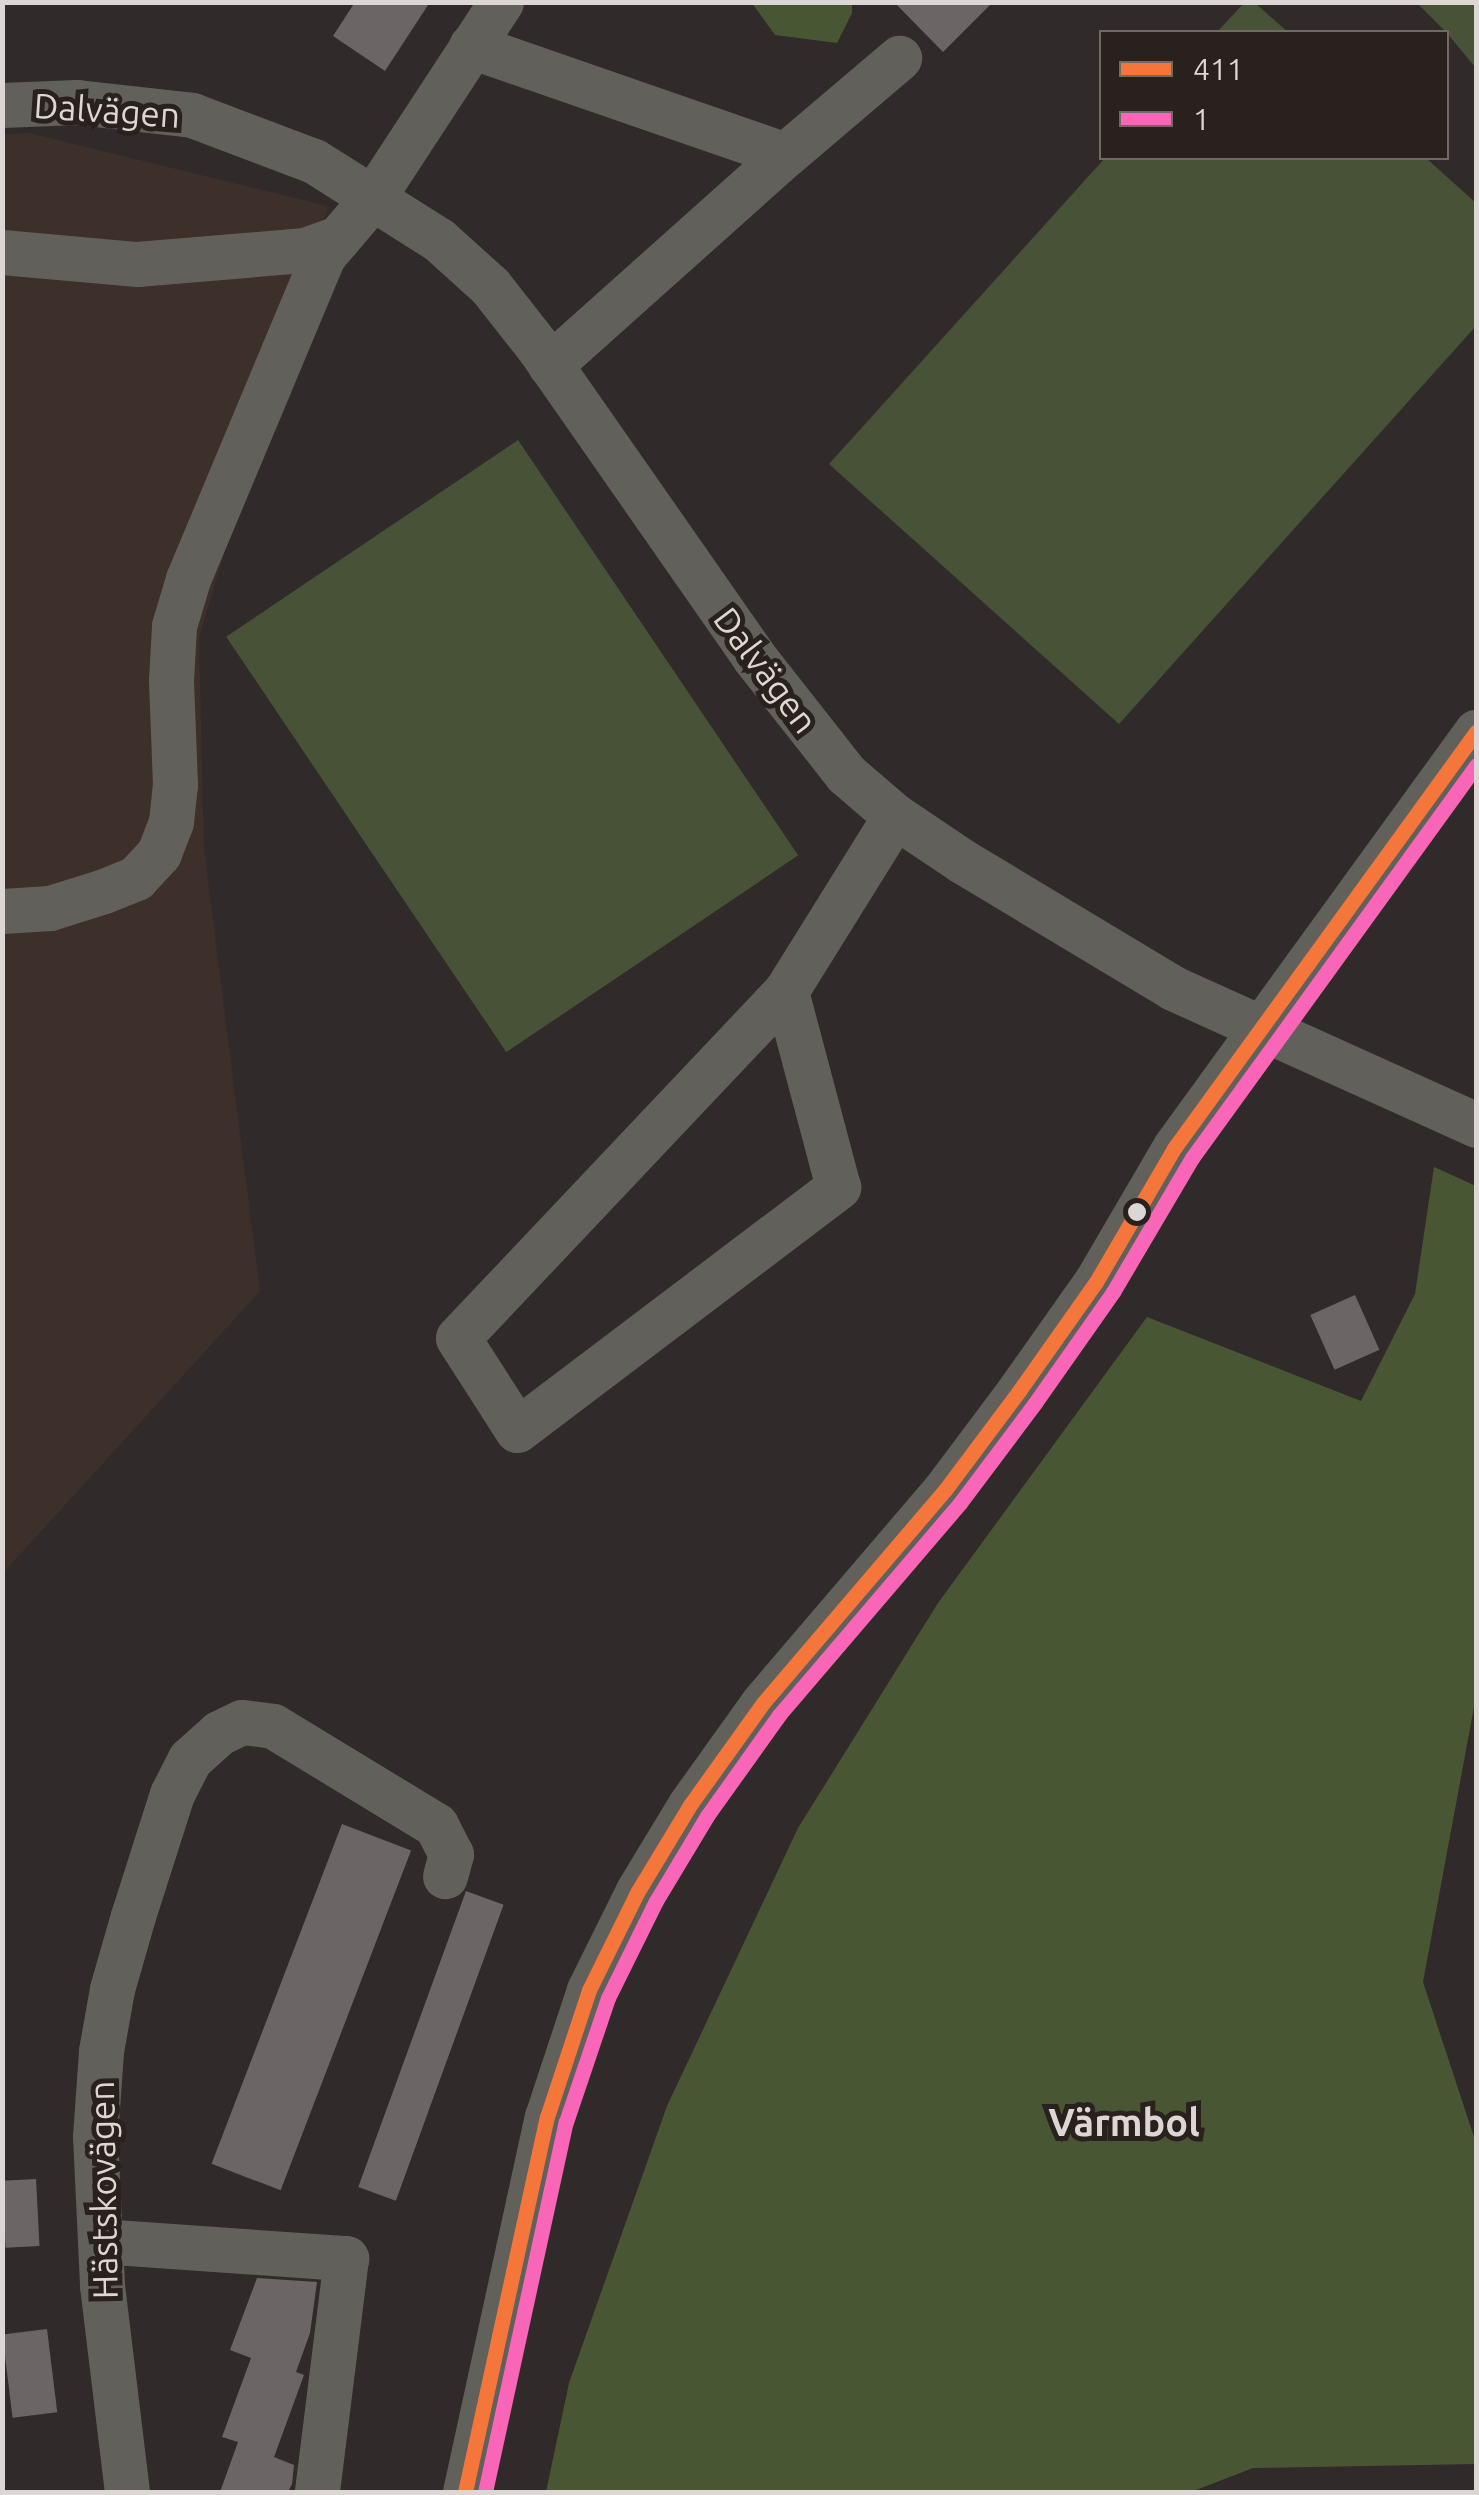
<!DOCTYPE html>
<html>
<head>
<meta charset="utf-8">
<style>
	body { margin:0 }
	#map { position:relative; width:1479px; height:2495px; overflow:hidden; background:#302b2a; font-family:Ubuntu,sans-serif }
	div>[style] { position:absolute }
	.built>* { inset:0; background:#3d2f2a }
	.green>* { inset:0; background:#475236; transform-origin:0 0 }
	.forest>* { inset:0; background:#495633 }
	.building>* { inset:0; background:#6b6665; transform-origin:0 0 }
	.minor>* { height:45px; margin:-22.5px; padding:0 22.5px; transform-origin:22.5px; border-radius:22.5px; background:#62605a }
	.bus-1>* { height:15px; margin:-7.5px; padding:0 7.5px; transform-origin:7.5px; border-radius:7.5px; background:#f5763a }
	.bus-2>* { height:15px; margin:-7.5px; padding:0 7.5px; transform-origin:7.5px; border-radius:7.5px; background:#fa66b7 }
	.dots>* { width:28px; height:28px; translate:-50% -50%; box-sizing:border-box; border:5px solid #29211d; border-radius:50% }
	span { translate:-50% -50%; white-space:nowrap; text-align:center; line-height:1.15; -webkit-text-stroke:10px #29211d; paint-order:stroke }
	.street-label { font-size:35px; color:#dcd6d4 }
	.neighbourhood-label { font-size:38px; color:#dcd6d4; font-weight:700 }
	.frame { position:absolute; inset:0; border:5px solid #dcd6d4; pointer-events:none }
	.legend { position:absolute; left:1099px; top:30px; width:350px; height:130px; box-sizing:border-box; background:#29211d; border:2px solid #716966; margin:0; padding:12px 18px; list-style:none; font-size:30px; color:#dcd6d4 }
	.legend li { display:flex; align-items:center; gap:20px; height:50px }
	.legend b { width:50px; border:2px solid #716966 }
</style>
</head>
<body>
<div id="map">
	<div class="built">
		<i style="clip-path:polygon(29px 133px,328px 206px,199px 637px,204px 849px,260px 1291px,3px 1573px,2px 134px)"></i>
	</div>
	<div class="green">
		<i style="clip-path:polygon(1244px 3px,1255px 3px,1288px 32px,1217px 32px)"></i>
		<i style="clip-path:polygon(1417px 3px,1476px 3px,1476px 68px,1446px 32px)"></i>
		<i style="clip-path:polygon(1105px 158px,1426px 158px,1476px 203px,1476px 326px,1119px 724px,829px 464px)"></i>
		<i style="left:518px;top:440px;width:501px;height:352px;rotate:56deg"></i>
	</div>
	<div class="forest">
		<i style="clip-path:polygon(752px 3px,852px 3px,852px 13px,837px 43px,775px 35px)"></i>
		<i style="clip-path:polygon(1434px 1167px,1476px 1186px,1476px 1696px,1423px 1982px,1476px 2143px,1476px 2464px,1253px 2468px,1191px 2492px,546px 2492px,569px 2383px,667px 2106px,798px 1828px,938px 1603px,1147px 1317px,1361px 1401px,1415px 1294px)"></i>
	</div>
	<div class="building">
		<i style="clip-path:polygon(355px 2px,430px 2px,385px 71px,333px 36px)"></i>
		<i style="clip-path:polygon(894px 2px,993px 2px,943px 52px)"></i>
		<i style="left:1355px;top:1295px;width:60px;height:49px;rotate:66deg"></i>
		<i style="left:342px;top:1824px;width:74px;height:364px;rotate:21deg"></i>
		<i style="left:466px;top:1891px;width:40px;height:315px;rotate:20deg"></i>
		<i style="left:36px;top:2179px;width:67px;height:34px;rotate:87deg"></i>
		<i style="clip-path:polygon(257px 2278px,317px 2282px,310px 2333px,296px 2372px,304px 2375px,274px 2457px,294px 2465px,292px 2484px,288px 2492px,220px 2492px,238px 2442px,222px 2437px,251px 2358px,230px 2350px)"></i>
		<i style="left:47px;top:2329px;width:84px;height:45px;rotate:83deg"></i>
	</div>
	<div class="minor">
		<i style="left:471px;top:46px;width:332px;rotate:19.1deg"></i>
		<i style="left:785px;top:155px;width:150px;rotate:-40.4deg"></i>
		<i style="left:2px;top:105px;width:75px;rotate:-2.3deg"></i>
		<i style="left:77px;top:102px;width:116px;rotate:6.4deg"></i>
		<i style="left:192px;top:115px;width:130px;rotate:20.7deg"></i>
		<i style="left:314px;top:161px;width:148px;rotate:32.3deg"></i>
		<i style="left:439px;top:240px;width:69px;rotate:42deg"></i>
		<i style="left:490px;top:286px;width:78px;rotate:51.8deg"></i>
		<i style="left:538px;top:347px;width:378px;rotate:55.1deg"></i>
		<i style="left:754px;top:657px;width:149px;rotate:51.8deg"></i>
		<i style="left:846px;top:774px;width:65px;rotate:40.6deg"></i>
		<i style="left:895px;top:816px;width:81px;rotate:33.9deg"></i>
		<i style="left:962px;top:861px;width:246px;rotate:31deg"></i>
		<i style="left:1173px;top:988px;width:333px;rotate:24.3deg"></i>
		<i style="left:2px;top:252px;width:136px;rotate:5.1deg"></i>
		<i style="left:137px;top:264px;width:169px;rotate:-4.8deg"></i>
		<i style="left:305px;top:250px;width:35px;rotate:-20deg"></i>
		<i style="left:550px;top:365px;width:315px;rotate:-41.8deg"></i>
		<i style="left:2px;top:911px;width:48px;rotate:-3.6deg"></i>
		<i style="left:50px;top:908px;width:57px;rotate:-17.5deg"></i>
		<i style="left:104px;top:891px;width:35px;rotate:-22deg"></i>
		<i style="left:136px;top:878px;width:34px;rotate:-47deg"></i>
		<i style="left:159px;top:853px;width:33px;rotate:-69deg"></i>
		<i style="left:171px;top:822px;width:37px;rotate:-84deg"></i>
		<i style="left:175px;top:785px;width:105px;rotate:-92.2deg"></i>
		<i style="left:171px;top:680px;width:54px;rotate:-86.8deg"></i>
		<i style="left:174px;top:626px;width:49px;rotate:-73.4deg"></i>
		<i style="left:188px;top:579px;width:350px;rotate:-67.3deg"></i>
		<i style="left:323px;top:256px;width:79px;rotate:-49.6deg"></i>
		<i style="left:374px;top:196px;width:232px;rotate:-56.8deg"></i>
		<i style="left:786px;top:991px;width:477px;rotate:133.4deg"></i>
		<i style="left:458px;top:1338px;width:109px;rotate:57.3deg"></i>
		<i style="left:517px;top:1430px;width:403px;rotate:-37.1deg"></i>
		<i style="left:838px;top:1187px;width:203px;rotate:-104.9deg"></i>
		<i style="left:786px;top:991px;width:206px;rotate:-58.1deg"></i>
		<i style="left:100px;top:2241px;width:247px;rotate:4deg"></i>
		<i style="left:346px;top:2258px;width:236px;rotate:97.1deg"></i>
		<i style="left:127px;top:2492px;width:209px;rotate:-96.9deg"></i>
		<i style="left:102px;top:2284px;width:147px;rotate:-92.7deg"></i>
		<i style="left:95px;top:2137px;width:86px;rotate:-86deg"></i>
		<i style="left:101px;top:2051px;width:63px;rotate:-79.9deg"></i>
		<i style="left:112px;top:1989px;width:76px;rotate:-74deg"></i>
		<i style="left:133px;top:1916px;width:128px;rotate:-72.3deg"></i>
		<i style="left:172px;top:1794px;width:39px;rotate:-63deg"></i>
		<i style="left:190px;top:1759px;width:39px;rotate:-42deg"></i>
		<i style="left:219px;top:1733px;width:25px;rotate:-26deg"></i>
		<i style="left:242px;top:1722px;width:31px;rotate:7deg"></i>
		<i style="left:273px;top:1726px;width:191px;rotate:31.3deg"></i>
		<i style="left:436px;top:1825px;width:33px;rotate:63deg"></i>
		<i style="left:451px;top:1854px;width:23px;rotate:105deg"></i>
		<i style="left:465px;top:2492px;width:384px;rotate:-77.7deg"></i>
		<i style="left:547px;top:2117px;width:134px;rotate:-71.7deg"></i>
		<i style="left:589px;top:1990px;width:110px;rotate:-63.7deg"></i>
		<i style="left:638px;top:1891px;width:100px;rotate:-58.8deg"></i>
		<i style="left:690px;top:1805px;width:125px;rotate:-54.4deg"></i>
		<i style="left:763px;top:1703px;width:280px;rotate:-49.5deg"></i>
		<i style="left:945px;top:1490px;width:124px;rotate:-53.2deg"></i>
		<i style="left:1019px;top:1391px;width:133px;rotate:-54.8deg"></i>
		<i style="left:1096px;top:1282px;width:156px;rotate:-59.7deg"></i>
		<i style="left:1175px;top:1147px;width:513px;rotate:-54.05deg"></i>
	</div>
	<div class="bus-1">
		<i style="left:465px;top:2492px;width:384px;rotate:-77.7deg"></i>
		<i style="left:547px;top:2117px;width:134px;rotate:-71.7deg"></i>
		<i style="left:589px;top:1990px;width:110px;rotate:-63.7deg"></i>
		<i style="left:638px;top:1891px;width:100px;rotate:-58.8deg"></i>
		<i style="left:690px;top:1805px;width:125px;rotate:-54.4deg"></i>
		<i style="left:763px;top:1703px;width:280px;rotate:-49.5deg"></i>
		<i style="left:945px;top:1490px;width:124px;rotate:-53.2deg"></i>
		<i style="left:1019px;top:1391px;width:133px;rotate:-54.8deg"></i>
		<i style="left:1096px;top:1282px;width:156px;rotate:-59.7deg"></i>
		<i style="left:1175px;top:1147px;width:513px;rotate:-54.05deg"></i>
	</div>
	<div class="bus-2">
		<i style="left:485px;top:2492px;width:379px;rotate:-77.7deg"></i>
		<i style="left:566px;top:2122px;width:131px;rotate:-71.3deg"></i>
		<i style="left:608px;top:1998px;width:108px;rotate:-63.7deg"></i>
		<i style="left:656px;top:1901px;width:99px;rotate:-59deg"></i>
		<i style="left:707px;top:1816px;width:124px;rotate:-54.5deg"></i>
		<i style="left:779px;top:1715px;width:279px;rotate:-49.5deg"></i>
		<i style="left:960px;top:1503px;width:125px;rotate:-53.1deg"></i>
		<i style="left:1035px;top:1403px;width:136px;rotate:-54.9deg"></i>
		<i style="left:1113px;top:1292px;width:156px;rotate:-59.5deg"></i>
		<i style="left:1192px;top:1158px;width:485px;rotate:-54.1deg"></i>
	</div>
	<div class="dots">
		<i style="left:1137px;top:1212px;background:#dcd6d4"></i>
	</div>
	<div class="street-label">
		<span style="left:107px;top:110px;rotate:4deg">Dalvägen</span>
		<span style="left:766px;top:670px;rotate:53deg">Dalvägen</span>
		<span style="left:103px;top:2190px;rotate:-91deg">Hästskovägen</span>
	</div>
	<div class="neighbourhood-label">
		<span style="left:1124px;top:2123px">Värmbol</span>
	</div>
	<div class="frame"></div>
	<ul class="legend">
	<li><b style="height:12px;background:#f5763a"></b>411</li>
	<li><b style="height:12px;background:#fa66b7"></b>1</li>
	</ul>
</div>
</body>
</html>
